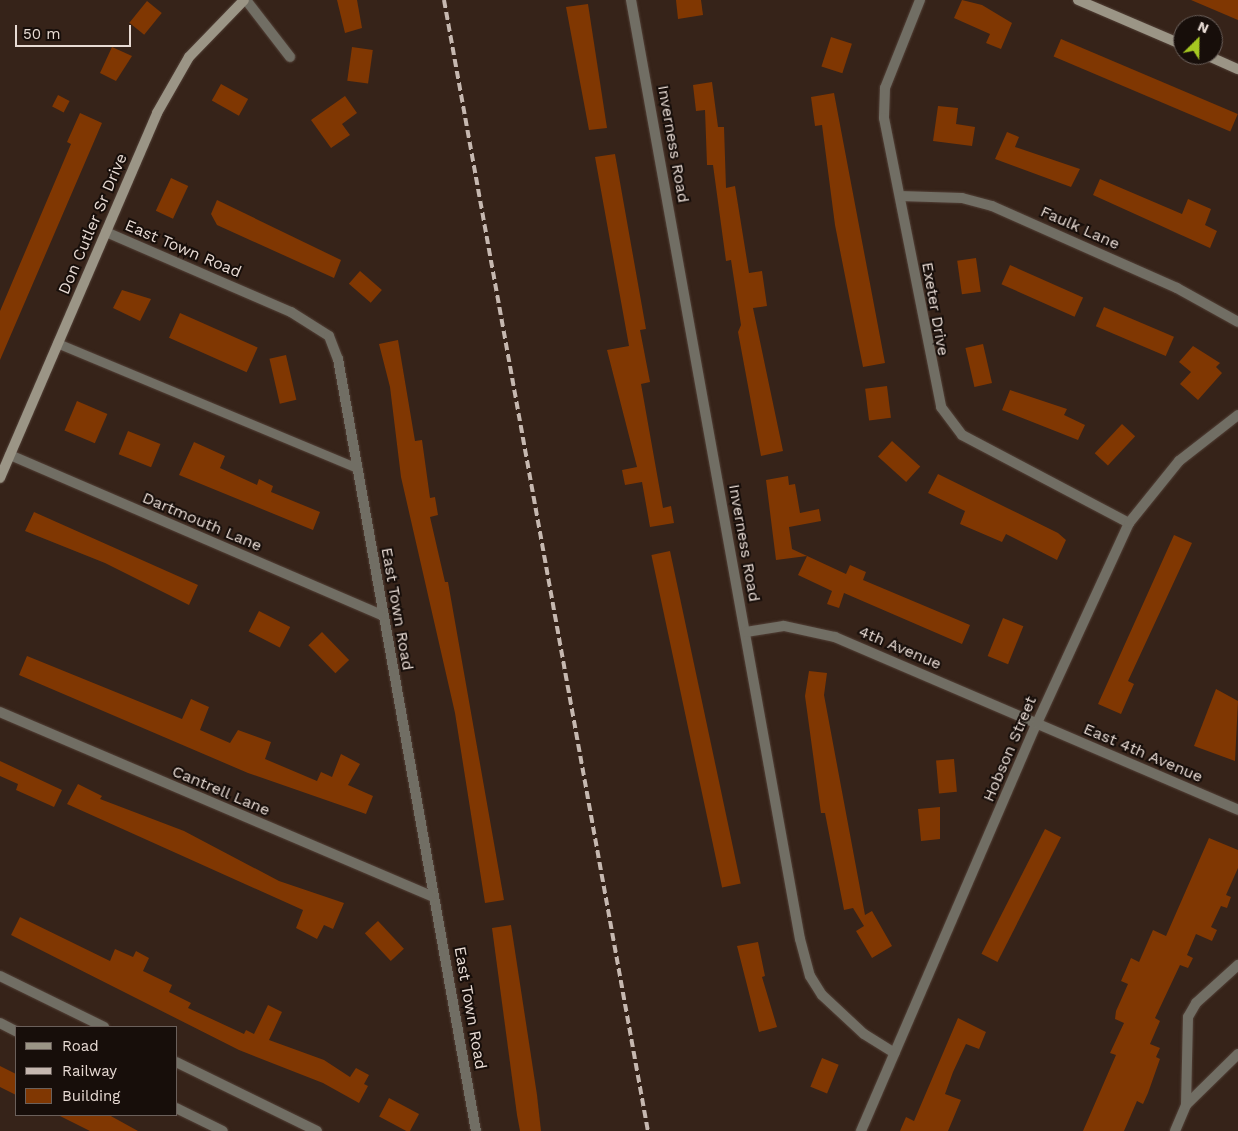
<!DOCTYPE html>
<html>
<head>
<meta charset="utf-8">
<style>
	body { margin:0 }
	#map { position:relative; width:1238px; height:1131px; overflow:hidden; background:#362319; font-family:"Work Sans",sans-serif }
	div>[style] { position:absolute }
	.building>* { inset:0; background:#803702; transform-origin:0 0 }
	.roads { filter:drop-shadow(0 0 1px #524037) drop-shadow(0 0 1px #524037) }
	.lane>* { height:9px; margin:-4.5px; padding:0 4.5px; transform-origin:4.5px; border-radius:4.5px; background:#716e64 }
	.street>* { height:10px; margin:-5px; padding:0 5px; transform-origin:5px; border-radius:5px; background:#716e64 }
	.secondary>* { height:10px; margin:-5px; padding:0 5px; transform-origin:5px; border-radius:5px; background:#9b9586 }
	.rail>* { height:4px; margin-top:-2px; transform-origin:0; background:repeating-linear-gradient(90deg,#c6b8b0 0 8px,transparent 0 12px) }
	span { translate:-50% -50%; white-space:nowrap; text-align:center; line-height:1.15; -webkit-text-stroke:4px #170e0a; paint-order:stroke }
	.street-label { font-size:16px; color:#e8dbd4 }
	.legend { position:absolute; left:15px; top:1026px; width:162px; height:90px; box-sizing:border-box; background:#170e0a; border:1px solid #6b605b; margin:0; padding:6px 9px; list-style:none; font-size:15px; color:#e8dbd4 }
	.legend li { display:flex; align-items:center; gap:10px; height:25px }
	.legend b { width:25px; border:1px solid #6b605b }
	.north { position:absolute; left:1173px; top:15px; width:50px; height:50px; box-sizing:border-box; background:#170e0a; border:1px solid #6b605b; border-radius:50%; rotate:23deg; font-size:14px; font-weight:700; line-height:20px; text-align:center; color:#e8dbd4 }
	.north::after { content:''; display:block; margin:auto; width:18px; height:22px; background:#a6c821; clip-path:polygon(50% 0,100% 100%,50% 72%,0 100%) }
	.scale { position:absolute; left:15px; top:25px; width:116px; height:22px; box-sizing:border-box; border:2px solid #e8dbd4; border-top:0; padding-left:6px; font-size:15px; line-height:18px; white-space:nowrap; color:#e8dbd4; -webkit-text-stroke:4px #170e0a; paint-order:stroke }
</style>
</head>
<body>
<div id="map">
	<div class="building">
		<i style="clip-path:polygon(337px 0,357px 0,362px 28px,345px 33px)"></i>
		<i style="clip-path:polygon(676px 0,701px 0,703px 15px,678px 19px)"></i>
		<i style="clip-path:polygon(962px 0,982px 5px,1012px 23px,1001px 49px,986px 43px,990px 34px,954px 18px)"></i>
		<i style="clip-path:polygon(1191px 0,1238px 0,1238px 20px)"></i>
		<i style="left:147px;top:1px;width:19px;height:28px;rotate:39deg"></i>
		<i style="clip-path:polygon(588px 4px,607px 128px,589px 130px,566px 7px)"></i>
		<i style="left:831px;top:37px;width:22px;height:31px;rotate:18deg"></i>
		<i style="left:1061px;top:39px;width:192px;height:19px;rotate:23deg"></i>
		<i style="clip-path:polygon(112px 47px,132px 56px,116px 81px,100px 73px)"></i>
		<i style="left:352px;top:47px;width:21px;height:34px;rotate:8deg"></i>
		<i style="clip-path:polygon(712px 82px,718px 127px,724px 127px,726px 188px,735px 186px,749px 273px,762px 271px,767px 306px,753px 308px,783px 451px,761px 456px,738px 332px,741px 325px,731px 260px,726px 261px,713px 165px,707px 165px,705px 110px,696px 111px,693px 85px)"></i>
		<i style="left:221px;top:84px;width:31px;height:19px;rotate:29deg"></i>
		<i style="clip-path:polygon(834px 93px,885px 363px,863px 367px,835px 225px,822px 125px,815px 126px,811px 97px)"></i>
		<i style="left:58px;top:95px;width:13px;height:13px;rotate:27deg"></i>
		<i style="clip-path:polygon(345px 96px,357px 113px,342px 124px,350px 135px,331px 148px,311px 120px)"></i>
		<i style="clip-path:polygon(938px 106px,958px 108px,956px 124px,975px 127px,972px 146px,933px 141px)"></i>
		<i style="clip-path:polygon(80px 113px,102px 123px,0 360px,0 311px,71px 144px,67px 142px)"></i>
		<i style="clip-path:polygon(1007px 132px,1019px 137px,1015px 147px,1080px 169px,1071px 187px,995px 159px)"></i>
		<i style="clip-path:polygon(615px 154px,646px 329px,640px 330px,650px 382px,641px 384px,663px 508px,671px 506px,674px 523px,650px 527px,642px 482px,625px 485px,622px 470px,637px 467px,607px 350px,629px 346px,595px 157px)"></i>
		<i style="left:171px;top:178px;width:19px;height:36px;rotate:25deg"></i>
		<i style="clip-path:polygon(1100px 179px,1182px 214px,1188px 199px,1211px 209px,1205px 225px,1217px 231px,1210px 248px,1093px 195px)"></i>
		<i style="clip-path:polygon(217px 200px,341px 260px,334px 278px,217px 225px,211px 214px)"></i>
		<i style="left:976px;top:258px;width:34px;height:19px;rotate:82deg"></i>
		<i style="left:1010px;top:265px;width:80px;height:21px;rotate:24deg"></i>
		<i style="left:360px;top:271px;width:29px;height:17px;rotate:41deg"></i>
		<i style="clip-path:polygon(122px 290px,151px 299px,140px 321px,113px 308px)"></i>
		<i style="left:1104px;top:307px;width:76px;height:21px;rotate:23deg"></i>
		<i style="left:180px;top:313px;width:85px;height:27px;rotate:24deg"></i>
		<i style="clip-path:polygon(398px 340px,415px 441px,422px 440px,430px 498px,435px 497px,438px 515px,430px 517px,445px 582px,448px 582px,504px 900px,485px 903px,455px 713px,401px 477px,390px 387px,379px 344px)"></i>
		<i style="left:983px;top:344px;width:40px;height:18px;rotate:77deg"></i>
		<i style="clip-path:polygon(1193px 346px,1220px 363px,1216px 367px,1222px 373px,1198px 400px,1180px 384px,1191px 372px,1179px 362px)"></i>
		<i style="left:286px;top:355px;width:46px;height:17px;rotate:77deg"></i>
		<i style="left:887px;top:386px;width:32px;height:22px;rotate:83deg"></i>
		<i style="clip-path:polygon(1010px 390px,1067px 409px,1064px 415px,1085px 425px,1078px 440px,1002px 410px)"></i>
		<i style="left:77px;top:401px;width:33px;height:32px;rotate:23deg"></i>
		<i style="left:1122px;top:424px;width:18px;height:40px;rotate:43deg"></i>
		<i style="left:128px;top:431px;width:35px;height:25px;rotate:22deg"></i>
		<i style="left:892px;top:441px;width:38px;height:21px;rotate:42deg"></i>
		<i style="clip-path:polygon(194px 442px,225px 456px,220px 468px,257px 485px,259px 479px,273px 486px,271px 492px,320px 512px,313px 530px,179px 475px)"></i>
		<i style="clip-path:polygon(938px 474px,1058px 533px,1066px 540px,1057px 560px,1006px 534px,1002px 542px,960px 524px,965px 511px,928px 493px)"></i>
		<i style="clip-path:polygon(788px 476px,789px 485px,795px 484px,800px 513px,819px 509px,821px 521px,789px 527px,792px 549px,846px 574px,850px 565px,866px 572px,863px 580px,970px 625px,962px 644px,844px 593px,839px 608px,827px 604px,832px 591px,798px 575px,807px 556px,776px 560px,766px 480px)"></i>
		<i style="clip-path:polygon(34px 512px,198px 585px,189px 605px,105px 563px,25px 531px)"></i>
		<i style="clip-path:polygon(1174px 535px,1192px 543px,1128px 681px,1134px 684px,1121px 714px,1098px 704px)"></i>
		<i style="left:670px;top:551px;width:340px;height:19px;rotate:78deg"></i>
		<i style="left:259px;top:611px;width:35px;height:23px;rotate:27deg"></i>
		<i style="left:1003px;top:618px;width:22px;height:41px;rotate:22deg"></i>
		<i style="left:322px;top:632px;width:39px;height:19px;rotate:46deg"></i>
		<i style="clip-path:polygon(27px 656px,182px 719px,191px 699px,209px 707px,200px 730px,230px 743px,238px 730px,271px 742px,265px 759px,317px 781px,321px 772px,332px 777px,341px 754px,360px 764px,348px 785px,373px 796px,366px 814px,248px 773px,19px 675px)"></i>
		<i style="clip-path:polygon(809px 671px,827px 673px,824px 695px,865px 915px,872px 911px,892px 946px,872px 958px,856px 931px,864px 926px,853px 908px,844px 910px,825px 813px,821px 813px,805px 696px)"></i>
		<i style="clip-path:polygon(1216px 689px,1238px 701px,1235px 761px,1194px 746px)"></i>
		<i style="left:954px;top:759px;width:33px;height:18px;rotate:85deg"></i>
		<i style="clip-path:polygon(0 761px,62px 790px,54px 807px,16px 790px,18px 784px,0 776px)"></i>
		<i style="clip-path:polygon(78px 784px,102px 796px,100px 799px,184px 831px,279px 881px,344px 903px,333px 929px,324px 925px,317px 939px,296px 928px,303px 910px,67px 804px)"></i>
		<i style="clip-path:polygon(940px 807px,940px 839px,921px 841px,918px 809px)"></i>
		<i style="left:1045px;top:829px;width:18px;height:140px;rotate:27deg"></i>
		<i style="clip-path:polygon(1209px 838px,1238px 850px,1238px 868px,1226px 895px,1231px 897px,1227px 908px,1221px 906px,1211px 927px,1217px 930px,1212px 941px,1196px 934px,1187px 955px,1193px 958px,1188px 968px,1180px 965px,1155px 1018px,1160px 1021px,1150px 1044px,1160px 1048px,1156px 1057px,1160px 1059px,1148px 1093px,1143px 1104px,1137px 1101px,1124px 1131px,1083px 1131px,1116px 1055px,1110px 1053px,1124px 1023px,1115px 1019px,1116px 1011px,1128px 984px,1121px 981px,1131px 958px,1139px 962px,1153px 930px,1166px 936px)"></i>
		<i style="clip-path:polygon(20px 917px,110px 961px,115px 949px,133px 957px,136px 951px,149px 958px,143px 971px,172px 985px,169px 992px,191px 1003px,188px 1008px,244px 1034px,246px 1030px,254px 1034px,268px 1005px,282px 1012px,269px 1040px,324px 1060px,350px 1077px,356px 1068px,369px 1075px,364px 1084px,368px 1086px,359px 1103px,323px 1083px,239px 1050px,11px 935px)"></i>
		<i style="left:378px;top:921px;width:38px;height:18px;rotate:47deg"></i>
		<i style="clip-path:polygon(511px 925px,537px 1095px,541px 1131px,520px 1131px,517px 1115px,492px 928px)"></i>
		<i style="clip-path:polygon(758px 942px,765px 976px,762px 977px,777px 1027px,759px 1032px,737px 946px)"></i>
		<i style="clip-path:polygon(958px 1018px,986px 1032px,979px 1049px,966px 1044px,953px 1072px,945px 1094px,961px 1100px,948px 1131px,900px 1131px,906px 1117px,914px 1121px)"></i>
		<i style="left:822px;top:1058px;width:18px;height:31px;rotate:22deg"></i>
		<i style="clip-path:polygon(0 1066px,16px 1074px,16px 1095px,0 1087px)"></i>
		<i style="left:389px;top:1098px;width:34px;height:21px;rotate:28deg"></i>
		<i style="clip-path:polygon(58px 1115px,109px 1115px,138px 1131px,90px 1131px)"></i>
	</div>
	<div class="roads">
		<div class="lane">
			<i style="left:57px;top:343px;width:325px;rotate:22.6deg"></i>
		</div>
		<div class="street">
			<i style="left:246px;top:0;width:72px;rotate:52.3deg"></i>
			<i style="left:631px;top:0;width:954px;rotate:79.8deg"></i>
			<i style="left:800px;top:939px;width:38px;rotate:75deg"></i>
			<i style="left:810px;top:976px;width:22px;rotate:58deg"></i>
			<i style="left:822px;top:995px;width:57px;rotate:42.9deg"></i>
			<i style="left:864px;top:1034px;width:36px;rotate:32deg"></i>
			<i style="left:920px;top:0;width:95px;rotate:111.7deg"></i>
			<i style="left:885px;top:88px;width:30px;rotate:92deg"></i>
			<i style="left:884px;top:118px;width:295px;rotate:78.8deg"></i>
			<i style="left:941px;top:407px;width:35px;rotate:53deg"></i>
			<i style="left:962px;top:435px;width:189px;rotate:27.8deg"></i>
			<i style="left:900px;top:196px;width:62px;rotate:1.8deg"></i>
			<i style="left:962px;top:198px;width:31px;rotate:15deg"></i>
			<i style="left:992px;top:206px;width:202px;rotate:23.9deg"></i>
			<i style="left:1177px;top:288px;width:70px;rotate:29.1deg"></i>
			<i style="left:106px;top:232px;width:202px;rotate:23.4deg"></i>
			<i style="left:291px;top:312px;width:45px;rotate:32.3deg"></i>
			<i style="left:329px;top:336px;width:25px;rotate:69deg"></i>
			<i style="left:338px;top:359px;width:784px;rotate:79.87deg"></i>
			<i style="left:10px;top:455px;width:405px;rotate:23.3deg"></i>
			<i style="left:746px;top:632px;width:38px;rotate:-9deg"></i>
			<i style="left:784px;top:626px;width:52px;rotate:12.2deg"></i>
			<i style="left:835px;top:637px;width:439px;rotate:23.2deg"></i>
			<i style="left:0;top:712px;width:470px;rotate:23.1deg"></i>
			<i style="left:0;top:976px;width:116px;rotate:26.1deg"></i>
			<i style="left:0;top:1023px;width:18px;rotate:27deg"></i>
			<i style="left:176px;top:1062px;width:157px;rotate:26.1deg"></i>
			<i style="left:1186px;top:1105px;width:88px;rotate:-88.7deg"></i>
			<i style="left:1188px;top:1017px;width:16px;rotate:-60deg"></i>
			<i style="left:1196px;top:1003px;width:57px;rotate:-42.1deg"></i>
			<i style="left:176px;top:1108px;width:52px;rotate:26.1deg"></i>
			<i style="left:861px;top:1131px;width:444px;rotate:-66.7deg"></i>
			<i style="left:1037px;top:723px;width:220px;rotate:-65.3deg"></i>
			<i style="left:1129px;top:523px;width:80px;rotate:-51.1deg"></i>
			<i style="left:1179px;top:461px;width:75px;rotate:-37.9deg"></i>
			<i style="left:1175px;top:1131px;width:28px;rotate:-67deg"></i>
			<i style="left:1186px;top:1105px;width:73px;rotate:-44.4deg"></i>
		</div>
		<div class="secondary">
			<i style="left:1078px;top:0;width:114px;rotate:23.2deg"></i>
			<i style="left:1206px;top:55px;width:35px;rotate:24deg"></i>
			<i style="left:0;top:478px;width:397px;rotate:-66.7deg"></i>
			<i style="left:157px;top:113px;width:64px;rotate:-60.3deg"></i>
			<i style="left:189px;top:57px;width:79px;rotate:-46deg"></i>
		</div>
	</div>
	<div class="rail">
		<i style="left:444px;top:0;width:1149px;rotate:79.78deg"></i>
	</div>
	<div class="street-label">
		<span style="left:673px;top:144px;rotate:80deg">Inverness Road</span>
		<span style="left:93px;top:224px;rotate:-67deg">Don Cutler Sr Drive</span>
		<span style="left:1080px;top:228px;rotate:24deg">Faulk Lane</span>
		<span style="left:183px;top:249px;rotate:23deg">East Town Road</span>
		<span style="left:935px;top:309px;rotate:80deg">Exeter Drive</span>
		<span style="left:202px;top:522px;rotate:23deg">Dartmouth Lane</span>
		<span style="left:744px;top:543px;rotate:80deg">Inverness Road</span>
		<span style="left:397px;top:609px;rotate:80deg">East Town Road</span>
		<span style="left:900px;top:648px;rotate:23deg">4th Avenue</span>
		<span style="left:1010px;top:749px;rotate:-67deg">Hobson Street</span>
		<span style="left:1143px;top:753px;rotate:23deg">East 4th Avenue</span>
		<span style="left:221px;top:791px;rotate:23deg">Cantrell Lane</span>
		<span style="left:470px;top:1008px;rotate:80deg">East Town Road</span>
	</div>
	<ul class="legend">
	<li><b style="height:6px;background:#9b9586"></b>Road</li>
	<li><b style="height:6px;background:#c6b8b0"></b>Railway</li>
	<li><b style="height:14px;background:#803702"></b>Building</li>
	</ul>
	<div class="north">N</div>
	<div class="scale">50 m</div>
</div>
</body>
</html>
